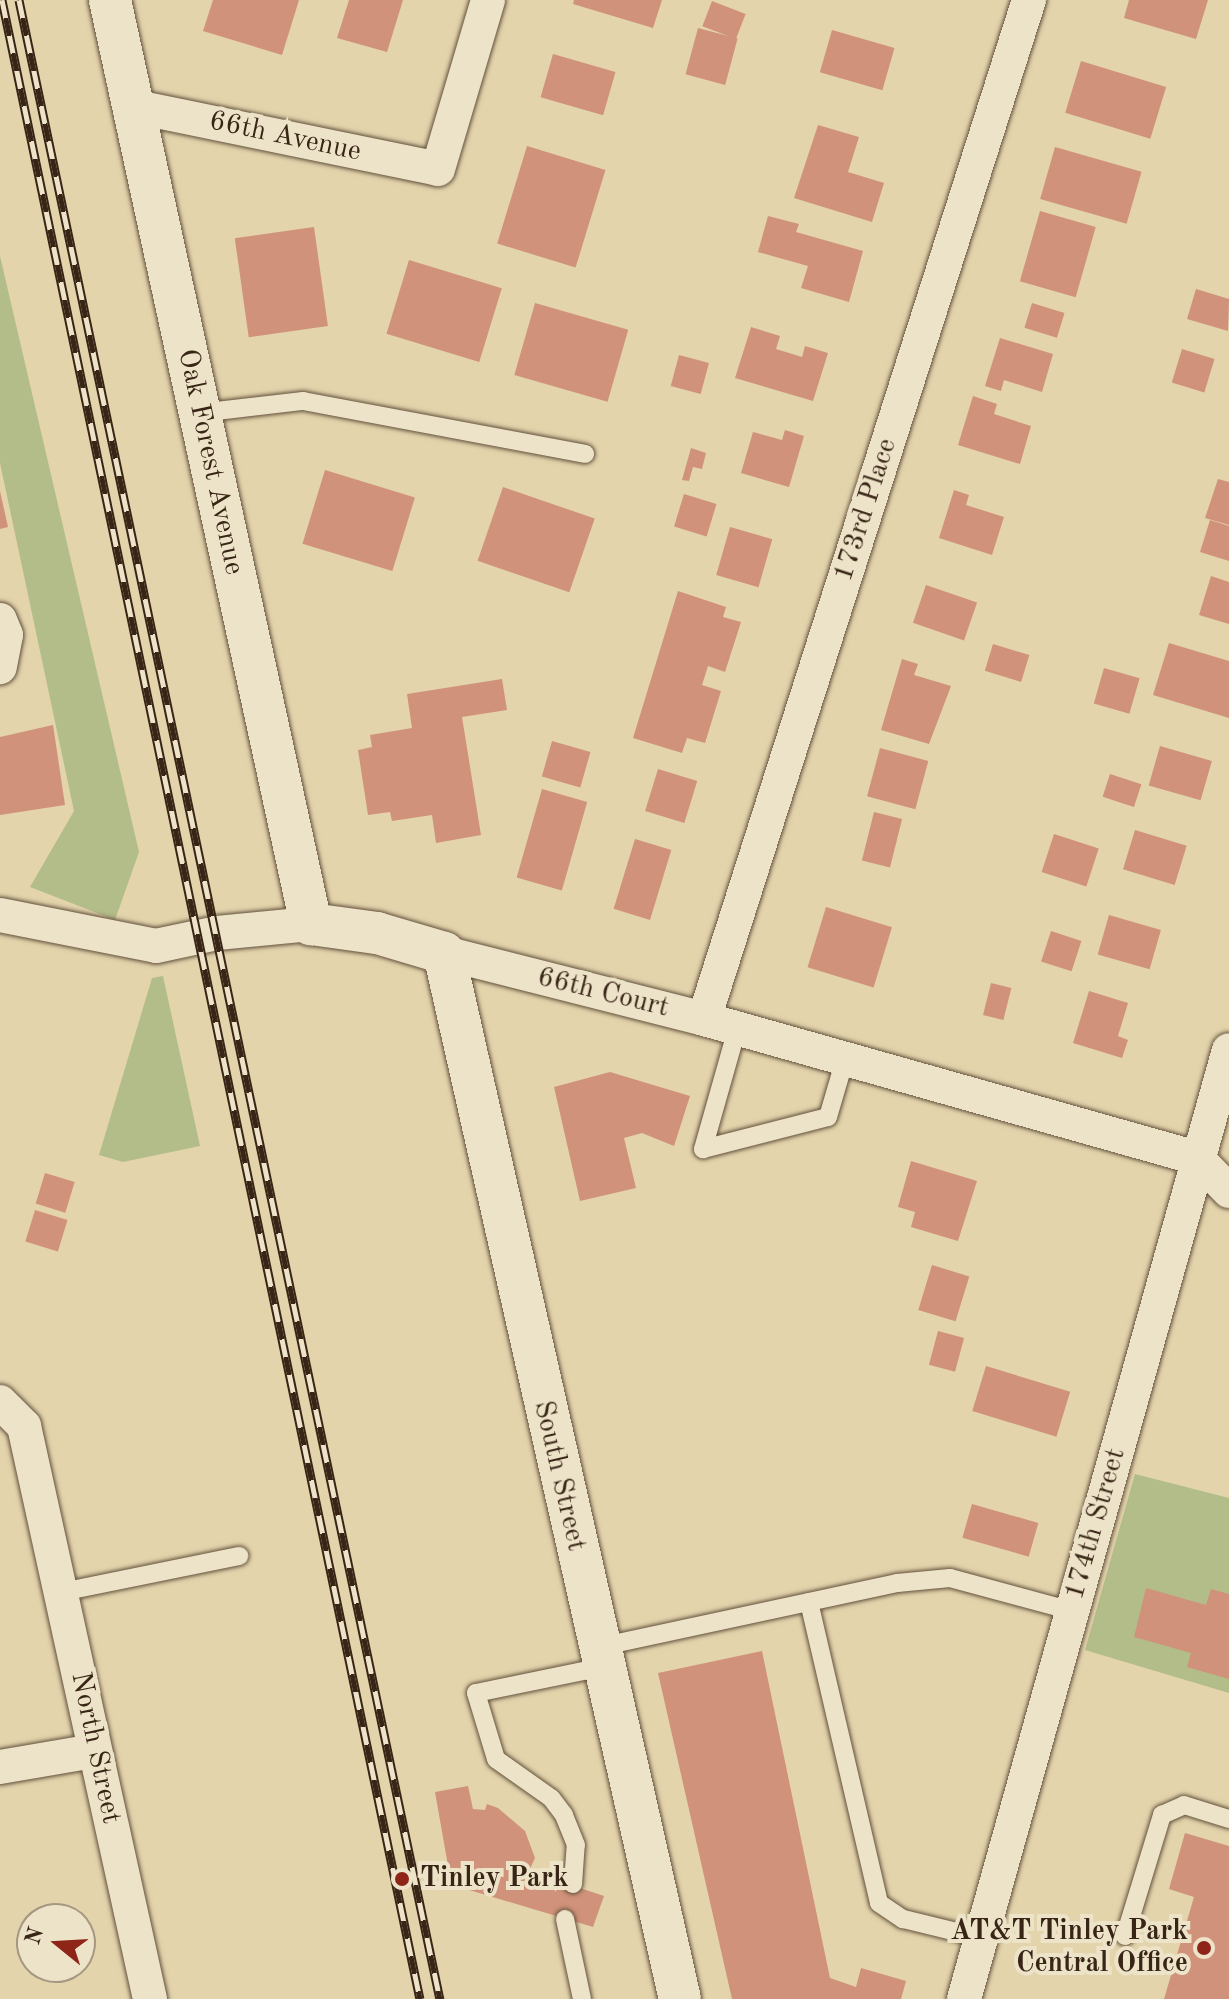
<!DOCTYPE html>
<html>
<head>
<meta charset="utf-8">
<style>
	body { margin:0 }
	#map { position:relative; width:1229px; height:1999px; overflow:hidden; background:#e3d4ac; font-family:"Old Standard TT",serif }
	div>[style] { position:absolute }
	.green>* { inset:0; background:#b3bd8a }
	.building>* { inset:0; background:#d0927a; transform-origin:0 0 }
	.roads { filter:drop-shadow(0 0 2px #63513c) drop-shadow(0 0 2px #63513c) }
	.service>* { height:18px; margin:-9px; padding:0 9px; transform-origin:9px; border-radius:9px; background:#ede3c9 }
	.minor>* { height:34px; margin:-17px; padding:0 17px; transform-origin:17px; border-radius:17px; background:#ede3c9 }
	.tertiary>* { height:42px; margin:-21px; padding:0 21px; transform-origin:21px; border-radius:21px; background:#ede3c9 }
	.rail>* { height:9px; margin-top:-4.5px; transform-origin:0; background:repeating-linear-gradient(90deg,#ede3c9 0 18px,#382516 0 36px); box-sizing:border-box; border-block:2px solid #382516 }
	.dots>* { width:22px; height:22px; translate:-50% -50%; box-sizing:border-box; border:4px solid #ede3c9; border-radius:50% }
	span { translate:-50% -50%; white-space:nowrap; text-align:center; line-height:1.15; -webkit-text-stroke:8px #ede3c9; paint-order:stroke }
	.street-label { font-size:28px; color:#382516 }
	.poi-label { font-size:28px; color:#382516; font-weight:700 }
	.left { translate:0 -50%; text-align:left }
	.right { translate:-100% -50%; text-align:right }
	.north { position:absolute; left:16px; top:1903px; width:80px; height:80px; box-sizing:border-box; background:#ede3c9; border:2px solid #a59781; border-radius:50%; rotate:288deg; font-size:22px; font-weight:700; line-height:32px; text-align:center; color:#382516 }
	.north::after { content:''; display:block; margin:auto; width:28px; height:36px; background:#8f2418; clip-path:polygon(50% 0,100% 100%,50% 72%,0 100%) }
</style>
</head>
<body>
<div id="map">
	<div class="green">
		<i style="clip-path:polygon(0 256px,139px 852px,115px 920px,30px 887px,74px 811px,0 463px)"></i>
		<i style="clip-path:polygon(163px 976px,200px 1146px,123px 1162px,99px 1155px,152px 978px)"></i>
		<i style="clip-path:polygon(1135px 1474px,1229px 1498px,1229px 1693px,1085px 1650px)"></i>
	</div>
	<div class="building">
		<i style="clip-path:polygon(213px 0,299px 0,282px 55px,203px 31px)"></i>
		<i style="clip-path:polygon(349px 0,403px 0,387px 52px,337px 38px)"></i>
		<i style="clip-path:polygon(574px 0,662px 0,653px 28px,573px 4px)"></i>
		<i style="clip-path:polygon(1129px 0,1208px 0,1196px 39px,1124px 18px)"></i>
		<i style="left:712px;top:1px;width:36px;height:27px;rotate:21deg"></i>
		<i style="left:698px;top:28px;width:41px;height:48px;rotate:15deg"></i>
		<i style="left:832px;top:30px;width:65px;height:44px;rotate:16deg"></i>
		<i style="left:553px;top:54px;width:65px;height:45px;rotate:16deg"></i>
		<i style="left:1081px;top:61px;width:89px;height:54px;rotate:17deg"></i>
		<i style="clip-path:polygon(818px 125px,859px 137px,848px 172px,884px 183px,872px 222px,794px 198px)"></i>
		<i style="left:527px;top:146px;width:82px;height:102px;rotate:17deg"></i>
		<i style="left:1055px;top:147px;width:90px;height:54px;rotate:16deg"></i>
		<i style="left:1040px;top:211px;width:58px;height:73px;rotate:16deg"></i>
		<i style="clip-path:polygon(768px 216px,799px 224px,796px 232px,863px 251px,849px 302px,801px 288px,808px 266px,758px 252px)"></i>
		<i style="left:314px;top:227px;width:100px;height:80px;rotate:82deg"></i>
		<i style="left:409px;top:260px;width:97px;height:77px;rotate:17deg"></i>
		<i style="clip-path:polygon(1196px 289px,1229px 299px,1228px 331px,1187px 319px)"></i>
		<i style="left:535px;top:303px;width:97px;height:75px;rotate:16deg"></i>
		<i style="left:1032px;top:303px;width:34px;height:26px;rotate:17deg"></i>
		<i style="clip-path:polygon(751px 327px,780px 336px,776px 349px,802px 357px,805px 346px,828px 353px,813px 401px,735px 378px)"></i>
		<i style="clip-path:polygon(1000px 338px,1053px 354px,1042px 392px,1004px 380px,1001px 391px,985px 386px)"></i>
		<i style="left:1182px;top:349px;width:34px;height:35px;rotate:17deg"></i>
		<i style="left:679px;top:355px;width:31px;height:32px;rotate:15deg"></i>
		<i style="clip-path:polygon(973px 396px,997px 404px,994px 414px,1031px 426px,1020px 464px,958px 445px)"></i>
		<i style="clip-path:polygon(785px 430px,804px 436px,789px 487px,741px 473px,753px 432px,782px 440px)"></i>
		<i style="clip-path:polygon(691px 448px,706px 453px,702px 469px,693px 467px,689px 481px,682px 480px)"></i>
		<i style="left:325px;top:470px;width:94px;height:77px;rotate:17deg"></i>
		<i style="clip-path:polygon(1218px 479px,1229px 482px,1229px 525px,1205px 518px)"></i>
		<i style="left:503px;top:487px;width:97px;height:78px;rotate:19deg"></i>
		<i style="clip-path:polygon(954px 490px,969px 495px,966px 505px,1004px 517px,992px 555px,939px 538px)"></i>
		<i style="clip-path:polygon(0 491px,8px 527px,0 529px)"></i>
		<i style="left:684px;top:494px;width:34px;height:34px;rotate:17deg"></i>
		<i style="clip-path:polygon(1210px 520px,1229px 526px,1229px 561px,1200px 552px)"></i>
		<i style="left:730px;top:527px;width:44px;height:50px;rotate:16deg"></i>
		<i style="clip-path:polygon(1211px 576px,1229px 582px,1229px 624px,1199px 615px)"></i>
		<i style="left:926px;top:585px;width:54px;height:40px;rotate:19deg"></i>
		<i style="clip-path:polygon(678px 591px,726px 607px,723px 617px,741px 622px,725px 672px,708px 666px,702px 685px,721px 691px,705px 743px,687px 738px,682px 753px,633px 738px)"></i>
		<i style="clip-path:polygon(1169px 643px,1229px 661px,1229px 718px,1153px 695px)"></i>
		<i style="left:993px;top:644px;width:38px;height:28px;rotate:17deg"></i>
		<i style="clip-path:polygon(902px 659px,918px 664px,914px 675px,951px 686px,929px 744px,881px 730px)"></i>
		<i style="left:1104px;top:668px;width:37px;height:37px;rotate:16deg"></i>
		<i style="clip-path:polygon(502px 679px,507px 710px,462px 717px,481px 835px,436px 843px,432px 815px,392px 821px,390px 812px,368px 815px,358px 750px,372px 747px,370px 735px,412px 728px,407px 694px)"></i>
		<i style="clip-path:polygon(53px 725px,65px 805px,0 815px,0 737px)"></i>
		<i style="left:552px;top:741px;width:40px;height:37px;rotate:16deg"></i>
		<i style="left:1160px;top:746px;width:54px;height:41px;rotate:16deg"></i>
		<i style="left:880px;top:748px;width:50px;height:50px;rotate:15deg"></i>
		<i style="left:658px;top:769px;width:41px;height:44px;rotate:17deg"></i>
		<i style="left:1110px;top:774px;width:33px;height:24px;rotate:18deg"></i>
		<i style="left:542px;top:789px;width:47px;height:92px;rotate:16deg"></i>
		<i style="left:874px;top:812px;width:29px;height:50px;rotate:14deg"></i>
		<i style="left:1135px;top:830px;width:54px;height:41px;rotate:17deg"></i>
		<i style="left:1054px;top:834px;width:47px;height:40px;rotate:18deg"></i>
		<i style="left:635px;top:839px;width:38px;height:73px;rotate:17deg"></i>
		<i style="left:826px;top:907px;width:69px;height:63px;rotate:17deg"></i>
		<i style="left:1109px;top:915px;width:54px;height:41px;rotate:16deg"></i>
		<i style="left:1051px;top:931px;width:32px;height:32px;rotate:18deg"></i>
		<i style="left:991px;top:983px;width:21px;height:33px;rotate:14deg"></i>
		<i style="clip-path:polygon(1089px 991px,1128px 1003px,1118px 1036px,1128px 1040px,1122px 1058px,1073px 1043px)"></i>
		<i style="clip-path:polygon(610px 1072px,690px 1096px,674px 1146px,642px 1133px,624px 1138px,636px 1188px,580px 1201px,554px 1087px)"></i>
		<i style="clip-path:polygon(911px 1161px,977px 1181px,958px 1241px,911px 1227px,915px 1212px,898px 1207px)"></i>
		<i style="left:45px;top:1173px;width:31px;height:32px;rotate:17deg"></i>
		<i style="left:35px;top:1210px;width:34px;height:33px;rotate:17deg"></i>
		<i style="left:932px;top:1265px;width:39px;height:47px;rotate:17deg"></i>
		<i style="left:938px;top:1331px;width:27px;height:35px;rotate:15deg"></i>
		<i style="left:986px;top:1366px;width:88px;height:47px;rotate:17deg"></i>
		<i style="left:972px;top:1504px;width:69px;height:35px;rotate:16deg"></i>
		<i style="clip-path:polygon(1146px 1588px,1206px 1605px,1211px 1589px,1229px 1594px,1229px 1679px,1187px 1667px,1191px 1653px,1134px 1637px)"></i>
		<i style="clip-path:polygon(762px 1651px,830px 1978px,856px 1987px,861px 1968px,906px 1981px,901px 1999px,732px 1999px,658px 1673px)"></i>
		<i style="clip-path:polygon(468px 1786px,473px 1809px,485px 1810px,487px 1804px,498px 1808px,525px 1831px,535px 1858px,529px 1871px,604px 1896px,593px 1927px,456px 1886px,450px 1877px,435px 1792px)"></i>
		<i style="clip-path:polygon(1185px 1833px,1229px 1846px,1229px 1999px,1164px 1999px,1194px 1897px,1169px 1889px)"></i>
	</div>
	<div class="roads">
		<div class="service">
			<i style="left:199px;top:413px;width:105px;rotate:-6.6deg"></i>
			<i style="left:303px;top:401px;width:287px;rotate:10.6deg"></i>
			<i style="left:737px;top:1029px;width:125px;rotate:105.8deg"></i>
			<i style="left:703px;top:1149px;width:129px;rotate:-14.4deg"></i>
			<i style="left:828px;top:1117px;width:60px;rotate:-73.7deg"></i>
			<i style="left:62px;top:1592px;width:181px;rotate:-11.5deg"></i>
			<i style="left:809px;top:1602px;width:309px;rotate:76.9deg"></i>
			<i style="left:879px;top:1903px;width:29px;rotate:34deg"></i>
			<i style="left:903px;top:1919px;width:80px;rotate:13.7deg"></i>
			<i style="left:599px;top:1647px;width:305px;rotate:-12.1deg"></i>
			<i style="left:897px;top:1583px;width:53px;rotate:-5.4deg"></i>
			<i style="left:950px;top:1578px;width:126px;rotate:15.1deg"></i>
			<i style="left:573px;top:1884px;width:39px;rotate:-86deg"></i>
			<i style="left:576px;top:1845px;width:32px;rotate:-112deg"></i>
			<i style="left:564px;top:1815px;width:21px;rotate:-127deg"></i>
			<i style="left:551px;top:1798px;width:67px;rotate:-144.7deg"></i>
			<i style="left:496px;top:1759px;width:69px;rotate:-106.9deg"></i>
			<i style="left:476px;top:1693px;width:130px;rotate:-11.6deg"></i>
			<i style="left:565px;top:1919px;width:82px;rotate:78deg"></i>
			<i style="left:1125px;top:1936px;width:127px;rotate:-73deg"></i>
			<i style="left:1162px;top:1815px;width:24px;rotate:-24deg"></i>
			<i style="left:1184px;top:1805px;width:47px;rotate:17.3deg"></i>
		</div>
		<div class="minor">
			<i style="left:132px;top:106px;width:312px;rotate:11.6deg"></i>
			<i style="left:438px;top:169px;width:176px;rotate:-73.5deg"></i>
			<i style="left:0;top:620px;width:16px;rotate:68deg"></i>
			<i style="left:6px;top:635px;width:33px;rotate:101deg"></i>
			<i style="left:0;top:915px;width:159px;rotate:11.2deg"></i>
			<i style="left:156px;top:946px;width:62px;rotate:-12deg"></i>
			<i style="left:217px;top:933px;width:94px;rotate:-5.5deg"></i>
			<i style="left:444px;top:953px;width:268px;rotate:14.2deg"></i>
			<i style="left:704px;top:1019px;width:512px;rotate:15.75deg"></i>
			<i style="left:1197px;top:1158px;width:46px;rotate:45.9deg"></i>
			<i style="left:704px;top:1019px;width:1070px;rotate:-72.31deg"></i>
			<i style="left:0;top:1402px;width:34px;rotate:45deg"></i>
			<i style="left:24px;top:1426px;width:587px;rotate:77.6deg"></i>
			<i style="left:0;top:1767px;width:95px;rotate:-9.7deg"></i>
			<i style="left:964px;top:1999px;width:985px;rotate:-74.4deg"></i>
		</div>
		<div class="tertiary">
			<i style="left:110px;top:0;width:946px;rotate:77.73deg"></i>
			<i style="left:311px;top:924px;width:67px;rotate:7.8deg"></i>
			<i style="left:377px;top:933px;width:70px;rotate:16.6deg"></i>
			<i style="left:444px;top:953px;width:1072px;rotate:77.29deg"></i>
		</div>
	</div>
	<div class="rail">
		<i style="left:2px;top:0;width:2042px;rotate:78.19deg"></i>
		<i style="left:19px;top:0;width:2043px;rotate:78.11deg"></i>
	</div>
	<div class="dots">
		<i style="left:402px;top:1879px;background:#8f2418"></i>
		<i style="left:1204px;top:1948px;background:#8f2418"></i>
	</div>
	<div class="street-label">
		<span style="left:285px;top:137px;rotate:12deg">66th Avenue</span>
		<span style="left:210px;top:462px;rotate:78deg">Oak Forest Avenue</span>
		<span style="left:866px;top:510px;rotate:-72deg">173rd Place</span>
		<span style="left:603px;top:993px;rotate:14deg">66th Court</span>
		<span style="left:559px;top:1476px;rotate:77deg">South Street</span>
		<span style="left:1096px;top:1524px;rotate:-74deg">174th Street</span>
		<span style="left:95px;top:1748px;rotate:78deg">North Street</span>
	</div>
	<div class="poi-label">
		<span class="left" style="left:420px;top:1879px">Tinley Park</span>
		<span class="right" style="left:1188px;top:1948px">AT&amp;T Tinley Park<br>Central Office</span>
	</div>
	<div class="north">N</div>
</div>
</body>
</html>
